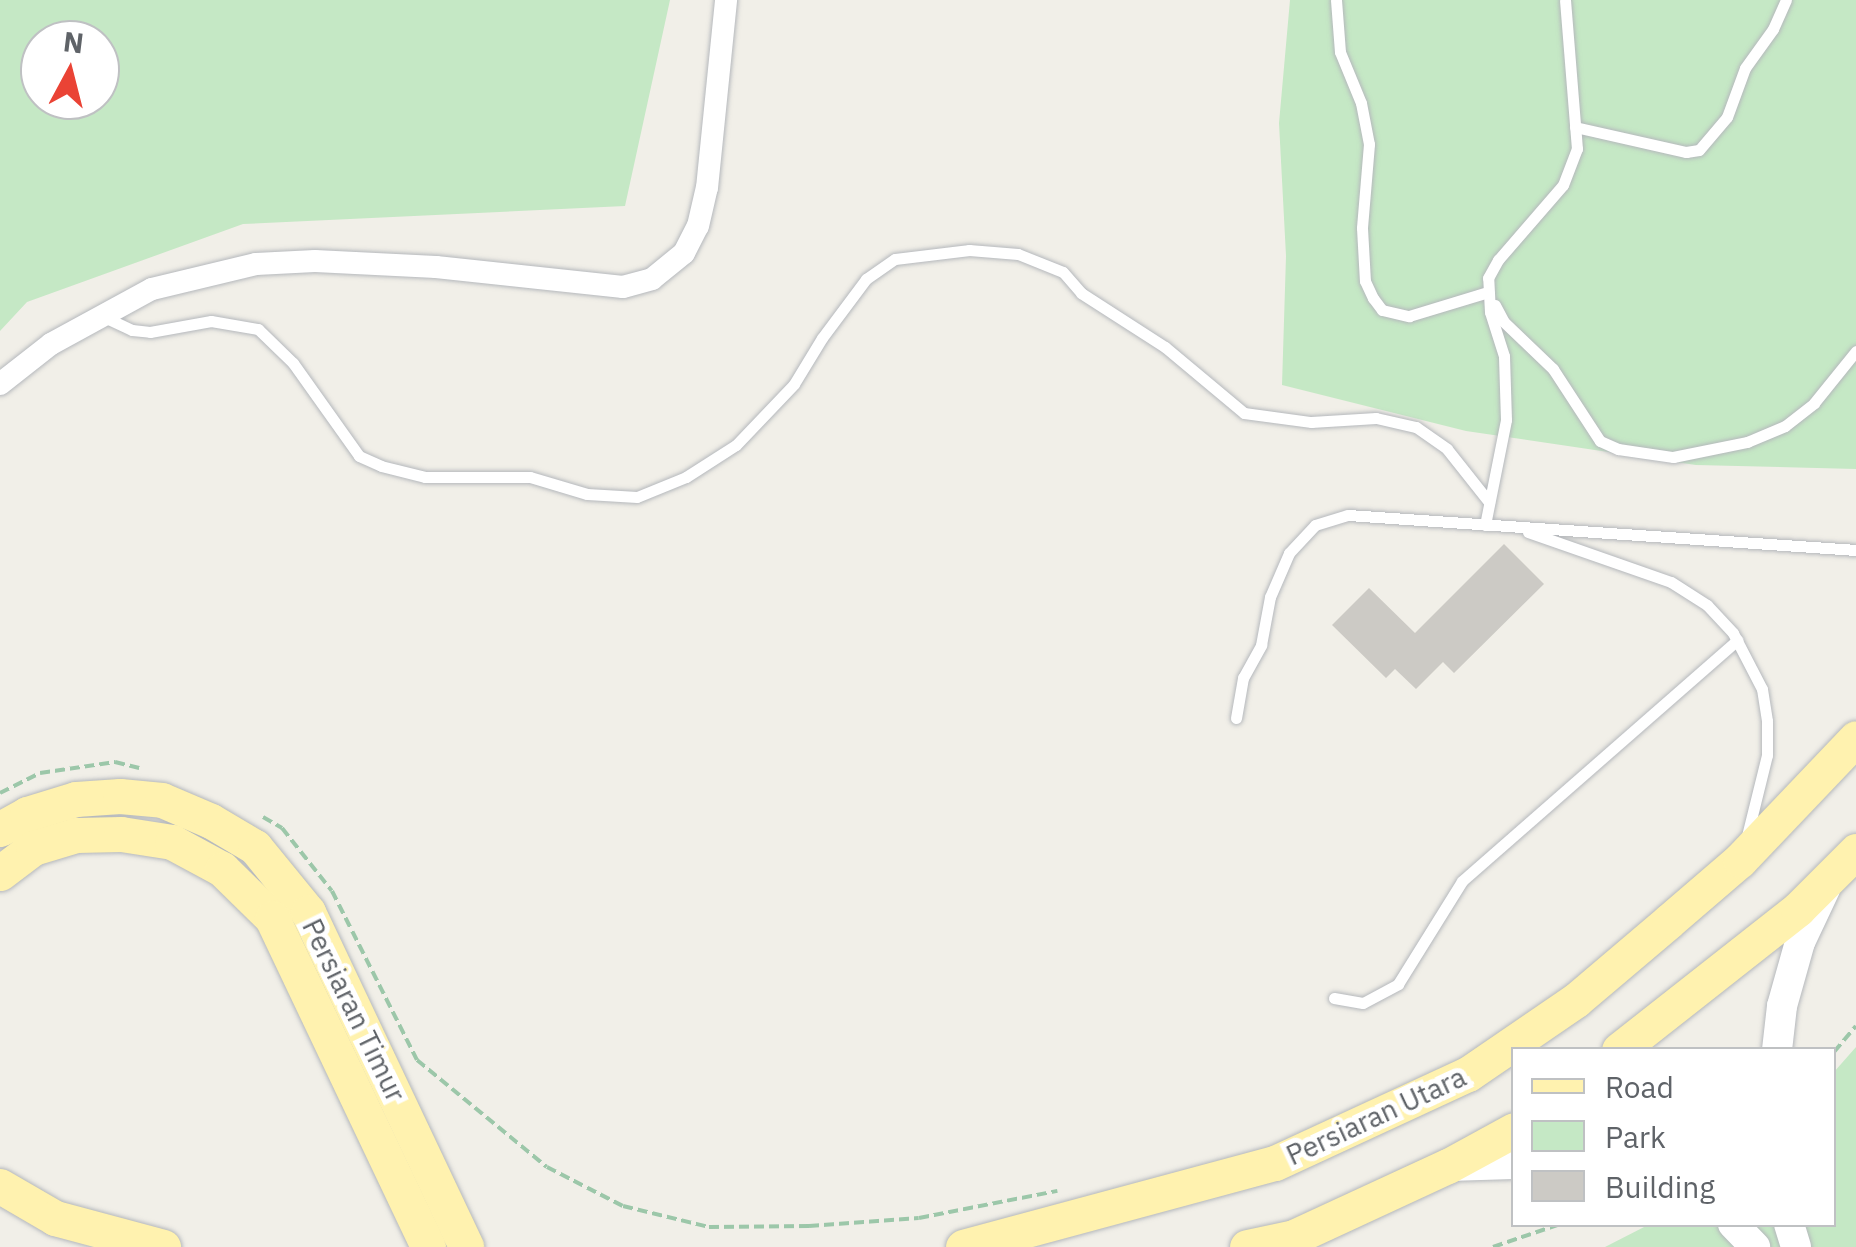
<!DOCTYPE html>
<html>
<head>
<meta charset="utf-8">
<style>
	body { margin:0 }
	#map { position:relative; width:1856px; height:1247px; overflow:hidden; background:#f1efe8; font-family:"IBM Plex Sans",sans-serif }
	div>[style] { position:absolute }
	.green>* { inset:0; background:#c5e8c5 }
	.building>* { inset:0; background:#cccac5 }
	.path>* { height:4px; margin-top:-2px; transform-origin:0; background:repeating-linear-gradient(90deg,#9cc7a9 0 10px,transparent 0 15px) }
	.roads { filter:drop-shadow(0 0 2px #b5b8bc) drop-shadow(0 0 2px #b5b8bc) }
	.lane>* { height:11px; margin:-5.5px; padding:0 5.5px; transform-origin:5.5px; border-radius:5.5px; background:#fff }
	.street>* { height:22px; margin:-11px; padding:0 11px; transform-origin:11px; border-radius:11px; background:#fff }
	.secondary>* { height:30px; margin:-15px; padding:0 15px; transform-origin:15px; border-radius:15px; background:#fff }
	.primary>* { height:35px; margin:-17.5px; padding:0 17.5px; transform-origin:17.5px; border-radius:17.5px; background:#fff2af }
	span { translate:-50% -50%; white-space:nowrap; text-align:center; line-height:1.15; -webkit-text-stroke:10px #fff; paint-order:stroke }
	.street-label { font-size:28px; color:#5f6368 }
	.legend { position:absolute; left:1511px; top:1047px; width:325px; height:180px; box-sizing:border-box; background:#fff; border:2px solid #bfc1c3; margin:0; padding:12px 18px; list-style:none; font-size:30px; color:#5f6368 }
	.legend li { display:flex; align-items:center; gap:20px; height:50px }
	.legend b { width:50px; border:2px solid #bfc1c3 }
	.north { position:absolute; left:20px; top:20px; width:100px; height:100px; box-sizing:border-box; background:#fff; border:2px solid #bfc1c3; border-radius:50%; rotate:7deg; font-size:28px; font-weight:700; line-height:40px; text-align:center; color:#5f6368 }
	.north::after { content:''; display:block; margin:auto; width:35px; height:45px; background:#ea4335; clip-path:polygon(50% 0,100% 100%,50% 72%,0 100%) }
</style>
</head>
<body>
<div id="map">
	<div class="green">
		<i style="clip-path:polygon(evenodd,0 0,670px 0,625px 206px,243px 224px,27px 302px,0 331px,0 0,40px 40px,100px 40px,100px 100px,40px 100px,40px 40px)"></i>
		<i style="clip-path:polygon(1290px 0,1856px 0,1856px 469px,1696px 465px,1466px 431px,1282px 385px,1286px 256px,1279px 123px)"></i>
		<i style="clip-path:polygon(1856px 1047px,1856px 1247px,1605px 1247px,1648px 1225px,1834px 1224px,1834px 1072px)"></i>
	</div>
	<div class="building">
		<i style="clip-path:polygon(1504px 544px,1544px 584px,1454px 673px,1443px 662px,1416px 689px,1395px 669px,1386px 678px,1332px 625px,1369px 588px,1415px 633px)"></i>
	</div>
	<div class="path">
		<i style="left:0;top:793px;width:45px;rotate:-26.6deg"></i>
		<i style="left:40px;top:773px;width:76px;rotate:-8.3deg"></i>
		<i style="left:115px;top:762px;width:25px;rotate:14deg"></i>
		<i style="left:263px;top:817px;width:22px;rotate:30deg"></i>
		<i style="left:282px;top:828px;width:80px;rotate:51.6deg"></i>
		<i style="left:332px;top:891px;width:189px;rotate:63.3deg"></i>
		<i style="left:417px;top:1060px;width:168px;rotate:39.5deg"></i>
		<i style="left:547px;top:1167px;width:85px;rotate:27.2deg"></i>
		<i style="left:623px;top:1206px;width:89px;rotate:13.7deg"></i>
		<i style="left:709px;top:1227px;width:100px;rotate:-0.6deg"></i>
		<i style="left:809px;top:1226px;width:110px;rotate:-4.2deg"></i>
		<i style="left:919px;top:1218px;width:141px;rotate:-11.1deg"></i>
		<i style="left:1834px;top:1052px;width:34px;rotate:-50deg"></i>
		<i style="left:1493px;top:1247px;width:71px;rotate:-18.9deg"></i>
	</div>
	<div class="roads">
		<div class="lane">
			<i style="left:1336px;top:0;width:52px;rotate:85.6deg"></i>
			<i style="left:1340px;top:52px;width:55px;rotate:67.6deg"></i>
			<i style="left:1361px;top:103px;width:42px;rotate:79deg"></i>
			<i style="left:1369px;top:144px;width:84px;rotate:94.8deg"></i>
			<i style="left:1362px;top:228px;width:53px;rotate:86.8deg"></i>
			<i style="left:1365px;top:281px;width:19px;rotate:65deg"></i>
			<i style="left:1373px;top:298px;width:15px;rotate:53deg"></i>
			<i style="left:1382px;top:310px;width:28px;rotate:13deg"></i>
			<i style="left:1409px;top:316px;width:83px;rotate:-16.9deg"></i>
			<i style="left:1575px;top:127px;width:114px;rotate:12.7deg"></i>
			<i style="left:1686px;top:152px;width:13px;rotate:-9deg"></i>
			<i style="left:1699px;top:150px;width:43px;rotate:-49.7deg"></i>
			<i style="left:1727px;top:117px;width:52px;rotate:-69.8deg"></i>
			<i style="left:1745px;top:68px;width:48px;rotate:-54.3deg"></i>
			<i style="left:1773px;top:29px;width:32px;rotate:-66deg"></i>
			<i style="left:1495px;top:305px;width:19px;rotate:62deg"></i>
			<i style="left:1504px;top:322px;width:68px;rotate:43.8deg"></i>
			<i style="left:1553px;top:369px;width:86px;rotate:56.9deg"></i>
			<i style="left:1600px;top:441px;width:20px;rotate:24deg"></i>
			<i style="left:1618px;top:449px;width:56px;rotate:8.3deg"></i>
			<i style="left:1673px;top:457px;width:76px;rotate:-11.5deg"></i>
			<i style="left:1747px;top:442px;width:41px;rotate:-22.8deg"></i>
			<i style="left:1785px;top:426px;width:37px;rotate:-38deg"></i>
			<i style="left:1814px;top:403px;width:67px;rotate:-51.1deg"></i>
			<i style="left:102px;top:316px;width:33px;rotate:25deg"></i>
			<i style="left:132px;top:330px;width:18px;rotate:6deg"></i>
			<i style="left:150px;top:332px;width:62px;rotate:-10.2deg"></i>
			<i style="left:211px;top:321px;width:48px;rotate:9.7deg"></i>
			<i style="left:258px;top:329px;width:49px;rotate:44.2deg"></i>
			<i style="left:293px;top:363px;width:114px;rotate:54.6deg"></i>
			<i style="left:359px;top:456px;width:24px;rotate:24deg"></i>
			<i style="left:381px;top:466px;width:45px;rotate:14deg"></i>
			<i style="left:425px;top:477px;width:105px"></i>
			<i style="left:530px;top:477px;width:59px;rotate:16.6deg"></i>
			<i style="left:587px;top:494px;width:50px;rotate:3.4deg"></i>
			<i style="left:637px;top:497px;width:53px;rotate:-22.2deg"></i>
			<i style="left:686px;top:477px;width:59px;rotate:-32.6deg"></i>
			<i style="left:736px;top:445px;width:84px;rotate:-46.4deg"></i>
			<i style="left:794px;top:384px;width:54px;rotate:-58.7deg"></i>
			<i style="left:822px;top:338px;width:74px;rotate:-53.3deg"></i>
			<i style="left:866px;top:279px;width:35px;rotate:-35deg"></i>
			<i style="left:895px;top:259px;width:75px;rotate:-6.9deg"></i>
			<i style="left:969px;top:250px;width:49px;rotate:4.7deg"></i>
			<i style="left:1018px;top:254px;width:48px;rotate:21.8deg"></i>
			<i style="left:1063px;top:272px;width:28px;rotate:49deg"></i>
			<i style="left:1081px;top:293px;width:100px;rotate:32.7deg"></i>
			<i style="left:1165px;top:347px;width:103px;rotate:39.9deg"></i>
			<i style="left:1244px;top:413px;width:68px;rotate:7.7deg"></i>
			<i style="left:1311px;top:422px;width:65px;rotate:-3.5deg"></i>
			<i style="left:1376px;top:418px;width:41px;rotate:12.7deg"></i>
			<i style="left:1416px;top:427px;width:38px;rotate:35deg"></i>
			<i style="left:1447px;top:449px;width:68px;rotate:51.6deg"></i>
			<i style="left:1485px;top:525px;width:107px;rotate:-78.7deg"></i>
			<i style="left:1506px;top:420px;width:64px;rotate:-91.8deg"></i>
			<i style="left:1504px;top:356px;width:46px;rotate:-107.7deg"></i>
			<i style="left:1490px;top:312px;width:34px;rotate:-93deg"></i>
			<i style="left:1488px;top:278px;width:21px;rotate:-61deg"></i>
			<i style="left:1498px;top:260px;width:99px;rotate:-49.1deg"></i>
			<i style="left:1563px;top:185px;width:39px;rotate:-69deg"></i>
			<i style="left:1577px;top:149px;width:149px;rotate:-94.6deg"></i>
			<i style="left:1528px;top:532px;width:151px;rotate:19.3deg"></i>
			<i style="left:1671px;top:582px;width:43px;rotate:32.6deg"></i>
			<i style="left:1707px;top:605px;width:38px;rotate:47deg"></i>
			<i style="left:1733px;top:633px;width:63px;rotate:62.6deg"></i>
			<i style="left:1762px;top:689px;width:32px;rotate:81deg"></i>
			<i style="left:1767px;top:721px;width:34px;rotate:90deg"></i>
			<i style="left:1767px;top:755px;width:83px;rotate:103.9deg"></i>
			<i style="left:1236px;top:718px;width:41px;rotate:-80.1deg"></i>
			<i style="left:1243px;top:678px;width:38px;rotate:-61deg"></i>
			<i style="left:1261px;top:645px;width:49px;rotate:-79.4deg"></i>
			<i style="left:1270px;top:597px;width:48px;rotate:-66.6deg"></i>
			<i style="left:1289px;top:553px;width:38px;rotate:-47deg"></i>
			<i style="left:1315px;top:525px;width:34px;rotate:-17deg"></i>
			<i style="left:1348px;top:515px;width:509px;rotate:3.94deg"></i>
			<i style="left:1334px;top:998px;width:29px;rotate:10deg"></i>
			<i style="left:1363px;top:1003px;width:40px;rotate:-28deg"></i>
			<i style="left:1398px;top:984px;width:121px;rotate:-58.1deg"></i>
			<i style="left:1462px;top:881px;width:366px;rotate:-41.2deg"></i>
		</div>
		<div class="street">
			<i style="left:0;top:384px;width:65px;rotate:-38.1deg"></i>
			<i style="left:51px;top:344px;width:115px;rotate:-28.6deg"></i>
			<i style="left:152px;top:289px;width:107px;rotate:-13.5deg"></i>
			<i style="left:256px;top:264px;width:59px;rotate:-2.9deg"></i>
			<i style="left:315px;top:261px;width:121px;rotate:2.8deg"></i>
			<i style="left:436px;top:267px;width:188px;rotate:6.1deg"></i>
			<i style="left:623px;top:287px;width:30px;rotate:-15deg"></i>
			<i style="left:652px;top:279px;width:41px;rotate:-39.1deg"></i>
			<i style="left:684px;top:253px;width:30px;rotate:-63deg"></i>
			<i style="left:698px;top:226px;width:39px;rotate:-77deg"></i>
			<i style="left:707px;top:188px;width:189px;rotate:-84.2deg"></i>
		</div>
		<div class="secondary">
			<i style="left:1777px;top:1050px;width:44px;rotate:-83.5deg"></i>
			<i style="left:1782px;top:1006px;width:66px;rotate:-74.3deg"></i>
			<i style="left:1800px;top:942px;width:59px;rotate:-64.7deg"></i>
			<i style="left:1448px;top:1166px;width:66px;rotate:-1.7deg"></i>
			<i style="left:1733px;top:1224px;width:32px;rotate:46deg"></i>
			<i style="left:1789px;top:1224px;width:24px;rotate:73deg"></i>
		</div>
		<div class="primary">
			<i style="left:0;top:829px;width:31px;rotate:-29deg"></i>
			<i style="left:27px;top:814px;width:51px;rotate:-17deg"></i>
			<i style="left:76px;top:799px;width:44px;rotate:-3.9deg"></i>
			<i style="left:120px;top:796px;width:42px;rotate:5.4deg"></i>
			<i style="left:162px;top:800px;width:53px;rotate:23.2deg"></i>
			<i style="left:211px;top:821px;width:51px;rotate:30.6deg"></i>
			<i style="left:255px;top:847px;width:84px;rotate:50.8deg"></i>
			<i style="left:308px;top:912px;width:370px;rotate:64.7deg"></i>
			<i style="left:0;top:873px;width:41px;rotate:-37.1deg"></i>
			<i style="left:33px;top:848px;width:45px;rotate:-16.8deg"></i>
			<i style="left:76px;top:835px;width:45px;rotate:-1.3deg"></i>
			<i style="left:121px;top:834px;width:52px;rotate:8.9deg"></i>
			<i style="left:172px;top:842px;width:57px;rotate:28.4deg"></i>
			<i style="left:222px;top:869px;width:70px;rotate:44.4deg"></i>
			<i style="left:272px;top:918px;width:364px;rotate:64.6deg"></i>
			<i style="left:1619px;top:1050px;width:228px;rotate:-38.2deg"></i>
			<i style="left:1798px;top:909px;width:82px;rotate:-45deg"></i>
			<i style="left:0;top:1186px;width:64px;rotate:30.2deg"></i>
			<i style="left:55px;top:1218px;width:112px;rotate:15deg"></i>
			<i style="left:963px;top:1247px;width:323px;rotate:-15.1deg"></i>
			<i style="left:1275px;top:1163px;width:213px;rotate:-24.8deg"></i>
			<i style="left:1468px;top:1074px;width:131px;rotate:-34.4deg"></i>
			<i style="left:1576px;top:1000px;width:122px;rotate:-40.3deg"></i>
			<i style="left:1669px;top:921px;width:94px;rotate:-40.7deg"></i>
			<i style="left:1740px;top:860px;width:168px;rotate:-46.4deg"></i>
			<i style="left:1247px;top:1247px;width:48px;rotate:-12deg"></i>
			<i style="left:1294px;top:1237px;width:170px;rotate:-24.8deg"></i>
			<i style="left:1448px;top:1166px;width:75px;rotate:-28.6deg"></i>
		</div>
	</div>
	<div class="street-label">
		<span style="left:354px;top:1010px;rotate:64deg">Persiaran Timur</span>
		<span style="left:1376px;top:1116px;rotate:-25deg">Persiaran Utara</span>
	</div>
	<ul class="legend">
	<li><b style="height:12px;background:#fff2af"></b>Road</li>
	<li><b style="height:28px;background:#c5e8c5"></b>Park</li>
	<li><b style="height:28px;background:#cccac5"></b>Building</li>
	</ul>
	<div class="north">N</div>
</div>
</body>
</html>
